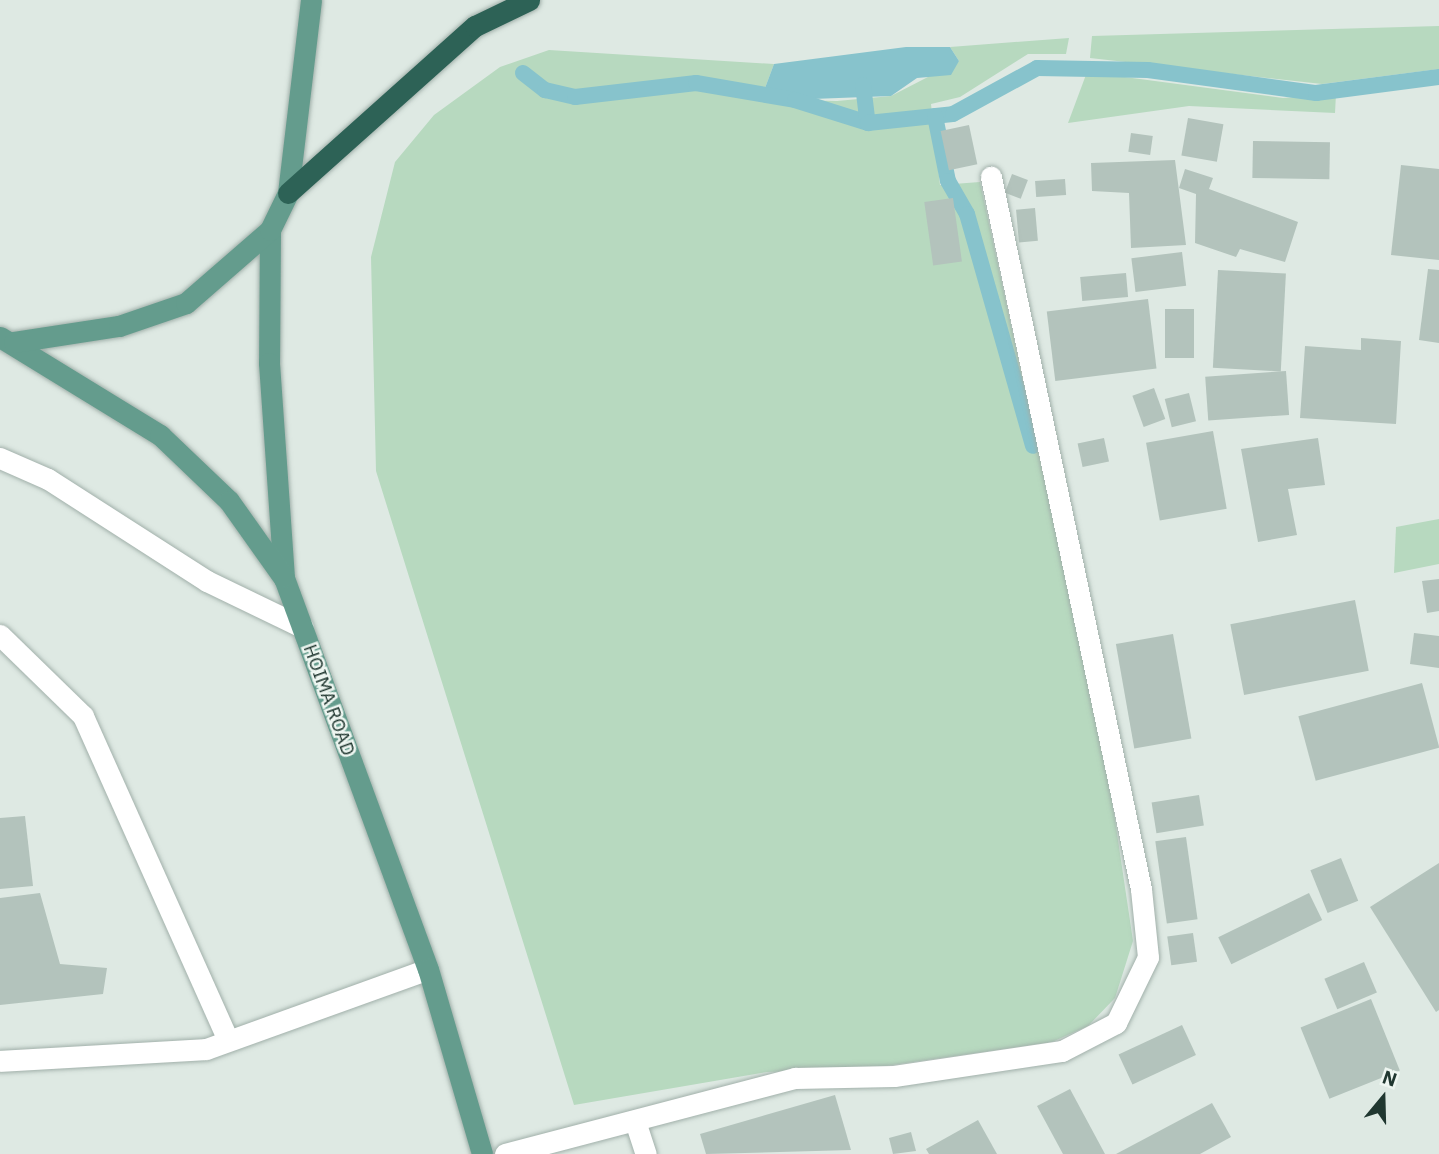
<!DOCTYPE html>
<html>
<head>
<meta charset="utf-8">
<style>
	body { margin:0 }
	#map { position:relative; width:1439px; height:1154px; overflow:hidden; background:#dee9e3; font-family:"IBM Plex Sans",sans-serif }
	div>[style] { position:absolute }
	.green>* { inset:0; background:#b7d9bf }
	.water>* { inset:0; background:#87c3cc }
	.stream>* { height:16px; margin:-8px; padding:0 8px; transform-origin:8px; border-radius:8px; background:#87c3cc }
	.building>* { inset:0; background:#b3c3bc; transform-origin:0 0 }
	.roads { filter:drop-shadow(0 0 2px #a1b0aa) drop-shadow(0 0 2px #a1b0aa) }
	.lane>* { height:21px; margin:-10.5px; padding:0 10.5px; transform-origin:10.5px; border-radius:10.5px; background:#fff }
	.street>* { height:21px; margin:-10.5px; padding:0 10.5px; transform-origin:10.5px; border-radius:10.5px; background:#fff }
	.primary>* { height:21px; margin:-10.5px; padding:0 10.5px; transform-origin:10.5px; border-radius:10.5px; background:#649c8d }
	.highway>* { height:21px; margin:-10.5px; padding:0 10.5px; transform-origin:10.5px; border-radius:10.5px; background:#2d6256 }
	span { translate:-50% -50%; white-space:nowrap; text-align:center; line-height:1.15; -webkit-text-stroke:5px #eef6f1; paint-order:stroke }
	.street-label { font-size:19px; color:#203730 }
	.north { position:absolute; left:1348px; top:1063px; width:70px; height:70px; -webkit-text-stroke:5px #eef6f1; paint-order:stroke; rotate:19deg; font-size:19px; font-weight:700; line-height:28px; text-align:center; color:#203730 }
	.north::after { content:''; display:block; margin:auto; width:24px; height:32px; background:#203730; clip-path:polygon(50% 0,100% 100%,50% 72%,0 100%) }
</style>
</head>
<body>
<div id="map">
	<div class="green">
		<i style="clip-path:polygon(1439px 26px,1439px 69px,1322px 84px,1090px 58px,1092px 36px)"></i>
		<i style="clip-path:polygon(1069px 38px,1066px 54px,1028px 54px,960px 97px,931px 104px,940px 185px,980px 182px,1108px 773px,1133px 941px,1115px 998px,1088px 1026px,1052px 1042px,871px 1068px,767px 1072px,574px 1105px,376px 471px,371px 257px,395px 162px,434px 115px,500px 67px,549px 50px,774px 64px,765px 88px,786px 100px,837px 101px,891px 96px,959px 61px,950px 47px)"></i>
		<i style="clip-path:polygon(1087px 72px,1283px 98px,1336px 94px,1335px 113px,1189px 106px,1068px 123px)"></i>
		<i style="clip-path:polygon(1439px 519px,1439px 564px,1394px 573px,1396px 527px)"></i>
	</div>
	<div class="water">
		<i style="clip-path:polygon(906px 47px,950px 47px,959px 61px,951px 75px,917px 78px,891px 96px,786px 100px,765px 88px,774px 64px)"></i>
	</div>
	<div class="stream">
		<i style="left:523px;top:73px;width:28px;rotate:38deg"></i>
		<i style="left:545px;top:90px;width:31px;rotate:13deg"></i>
		<i style="left:575px;top:97px;width:122px;rotate:-6.6deg"></i>
		<i style="left:696px;top:83px;width:100px;rotate:9.7deg"></i>
		<i style="left:795px;top:100px;width:77px;rotate:17.5deg"></i>
		<i style="left:863px;top:85px;width:38px;rotate:83deg"></i>
		<i style="left:868px;top:123px;width:85px;rotate:-6deg"></i>
		<i style="left:953px;top:114px;width:96px;rotate:-28.7deg"></i>
		<i style="left:1037px;top:68px;width:111px;rotate:1deg"></i>
		<i style="left:1148px;top:70px;width:170px;rotate:7.8deg"></i>
		<i style="left:1316px;top:93px;width:124px;rotate:-7.4deg"></i>
		<i style="left:935px;top:116px;width:66px;rotate:78.7deg"></i>
		<i style="left:948px;top:181px;width:38px;rotate:60deg"></i>
		<i style="left:967px;top:214px;width:241px;rotate:74.1deg"></i>
	</div>
	<div class="building">
		<i style="left:1188px;top:118px;width:36px;height:38px;rotate:10deg"></i>
		<i style="left:969px;top:125px;width:40px;height:29px;rotate:78deg"></i>
		<i style="left:1131px;top:133px;width:22px;height:19px;rotate:8deg"></i>
		<i style="left:1253px;top:141px;width:77px;height:37px;rotate:1deg"></i>
		<i style="clip-path:polygon(1175px 160px,1186px 245px,1131px 248px,1129px 193px,1092px 191px,1091px 163px)"></i>
		<i style="clip-path:polygon(1401px 165px,1439px 169px,1439px 260px,1391px 255px)"></i>
		<i style="clip-path:polygon(1185px 169px,1213px 178px,1209px 189px,1298px 222px,1285px 262px,1240px 249px,1236px 257px,1195px 243px,1196px 194px,1179px 188px)"></i>
		<i style="left:1012px;top:174px;width:17px;height:20px;rotate:21deg"></i>
		<i style="left:1065px;top:179px;width:16px;height:30px;rotate:86deg"></i>
		<i style="left:953px;top:198px;width:64px;height:29px;rotate:82deg"></i>
		<i style="left:1035px;top:208px;width:33px;height:19px;rotate:85deg"></i>
		<i style="left:1182px;top:252px;width:34px;height:51px;rotate:83deg"></i>
		<i style="clip-path:polygon(1428px 269px,1439px 270px,1439px 343px,1419px 340px)"></i>
		<i style="left:1218px;top:270px;width:68px;height:98px;rotate:3deg"></i>
		<i style="left:1126px;top:273px;width:24px;height:46px;rotate:85deg"></i>
		<i style="left:1148px;top:299px;width:70px;height:102px;rotate:83deg"></i>
		<i style="left:1165px;top:309px;width:29px;height:49px"></i>
		<i style="clip-path:polygon(1361px 338px,1401px 341px,1396px 424px,1300px 418px,1305px 346px,1361px 350px)"></i>
		<i style="left:1286px;top:371px;width:44px;height:81px;rotate:86deg"></i>
		<i style="left:1154px;top:388px;width:33px;height:23px;rotate:70deg"></i>
		<i style="left:1189px;top:393px;width:29px;height:25px;rotate:76deg"></i>
		<i style="left:1213px;top:431px;width:79px;height:68px;rotate:80deg"></i>
		<i style="left:1104px;top:438px;width:24px;height:27px;rotate:78deg"></i>
		<i style="clip-path:polygon(1318px 438px,1325px 485px,1288px 489px,1297px 535px,1258px 542px,1241px 449px)"></i>
		<i style="clip-path:polygon(1439px 579px,1439px 611px,1427px 613px,1422px 581px)"></i>
		<i style="left:1355px;top:600px;width:72px;height:127px;rotate:79deg"></i>
		<i style="clip-path:polygon(1414px 633px,1439px 636px,1439px 668px,1410px 664px)"></i>
		<i style="left:1173px;top:634px;width:106px;height:58px;rotate:80deg"></i>
		<i style="left:1422px;top:683px;width:67px;height:128px;rotate:75deg"></i>
		<i style="left:1199px;top:795px;width:31px;height:48px;rotate:81deg"></i>
		<i style="clip-path:polygon(25px 816px,33px 886px,0 889px,0 818px)"></i>
		<i style="left:1186px;top:837px;width:83px;height:31px;rotate:82deg"></i>
		<i style="left:1341px;top:858px;width:46px;height:33px;rotate:68deg"></i>
		<i style="clip-path:polygon(1439px 863px,1439px 1010px,1436px 1012px,1370px 907px)"></i>
		<i style="clip-path:polygon(40px 893px,60px 964px,107px 968px,103px 994px,0 1005px,0 898px)"></i>
		<i style="left:1309px;top:893px;width:30px;height:101px;rotate:64deg"></i>
		<i style="left:1193px;top:933px;width:29px;height:26px;rotate:82deg"></i>
		<i style="left:1364px;top:962px;width:33px;height:43px;rotate:67deg"></i>
		<i style="left:1371px;top:999px;width:77px;height:76px;rotate:68deg"></i>
		<i style="left:1182px;top:1025px;width:33px;height:70px;rotate:65deg"></i>
		<i style="clip-path:polygon(1070px 1089px,1105px 1154px,1063px 1154px,1037px 1106px)"></i>
		<i style="clip-path:polygon(835px 1095px,851px 1150px,706px 1154px,700px 1134px)"></i>
		<i style="clip-path:polygon(1212px 1103px,1231px 1137px,1200px 1154px,1116px 1154px)"></i>
		<i style="clip-path:polygon(978px 1120px,997px 1154px,929px 1154px,926px 1149px)"></i>
		<i style="clip-path:polygon(911px 1132px,916px 1151px,893px 1154px,889px 1138px)"></i>
	</div>
	<div class="roads">
		<div class="lane">
			<i style="left:0;top:458px;width:52px;rotate:23.6deg"></i>
			<i style="left:48px;top:479px;width:189px;rotate:32.7deg"></i>
			<i style="left:207px;top:581px;width:106px;rotate:25.8deg"></i>
			<i style="left:0;top:1061px;width:206px;rotate:-3.3deg"></i>
			<i style="left:206px;top:1049px;width:236px;rotate:-19.8deg"></i>
		</div>
		<div class="street">
			<i style="left:0;top:635px;width:116px;rotate:44.3deg"></i>
			<i style="left:83px;top:716px;width:355px;rotate:65.9deg"></i>
			<i style="left:635px;top:1121px;width:35px;rotate:72deg"></i>
			<i style="left:505px;top:1154px;width:300px;rotate:-14.7deg"></i>
			<i style="left:795px;top:1078px;width:99px;rotate:-1.2deg"></i>
			<i style="left:894px;top:1076px;width:170px;rotate:-8.5deg"></i>
			<i style="left:1062px;top:1051px;width:61px;rotate:-27.4deg"></i>
			<i style="left:1116px;top:1023px;width:73px;rotate:-64.1deg"></i>
			<i style="left:1148px;top:957px;width:68px;rotate:-95.9deg"></i>
			<i style="left:1141px;top:889px;width:728px;rotate:-101.9deg"></i>
		</div>
		<div class="primary">
			<i style="left:270px;top:230px;width:133px;rotate:90.4deg"></i>
			<i style="left:269px;top:363px;width:216px;rotate:86deg"></i>
			<i style="left:284px;top:578px;width:417px;rotate:69.8deg"></i>
			<i style="left:428px;top:969px;width:193px;rotate:73.7deg"></i>
			<i style="left:0;top:337px;width:188px;rotate:31.5deg"></i>
			<i style="left:160px;top:435px;width:95px;rotate:43.7deg"></i>
			<i style="left:229px;top:501px;width:93px;rotate:54.6deg"></i>
			<i style="left:14px;top:342px;width:106px;rotate:-8.7deg"></i>
			<i style="left:119px;top:326px;width:71px;rotate:-18.9deg"></i>
			<i style="left:186px;top:303px;width:111px;rotate:-41deg"></i>
			<i style="left:270px;top:230px;width:41px;rotate:-64.1deg"></i>
			<i style="left:288px;top:193px;width:194px;rotate:-83.2deg"></i>
		</div>
		<div class="highway">
			<i style="left:288px;top:193px;width:251px;rotate:-41.8deg"></i>
			<i style="left:475px;top:26px;width:60px;rotate:-25.7deg"></i>
		</div>
	</div>
	<div class="street-label">
		<span style="left:329px;top:700px;rotate:70deg">HOIMA ROAD</span>
	</div>
	<div class="north">N</div>
</div>
</body>
</html>
